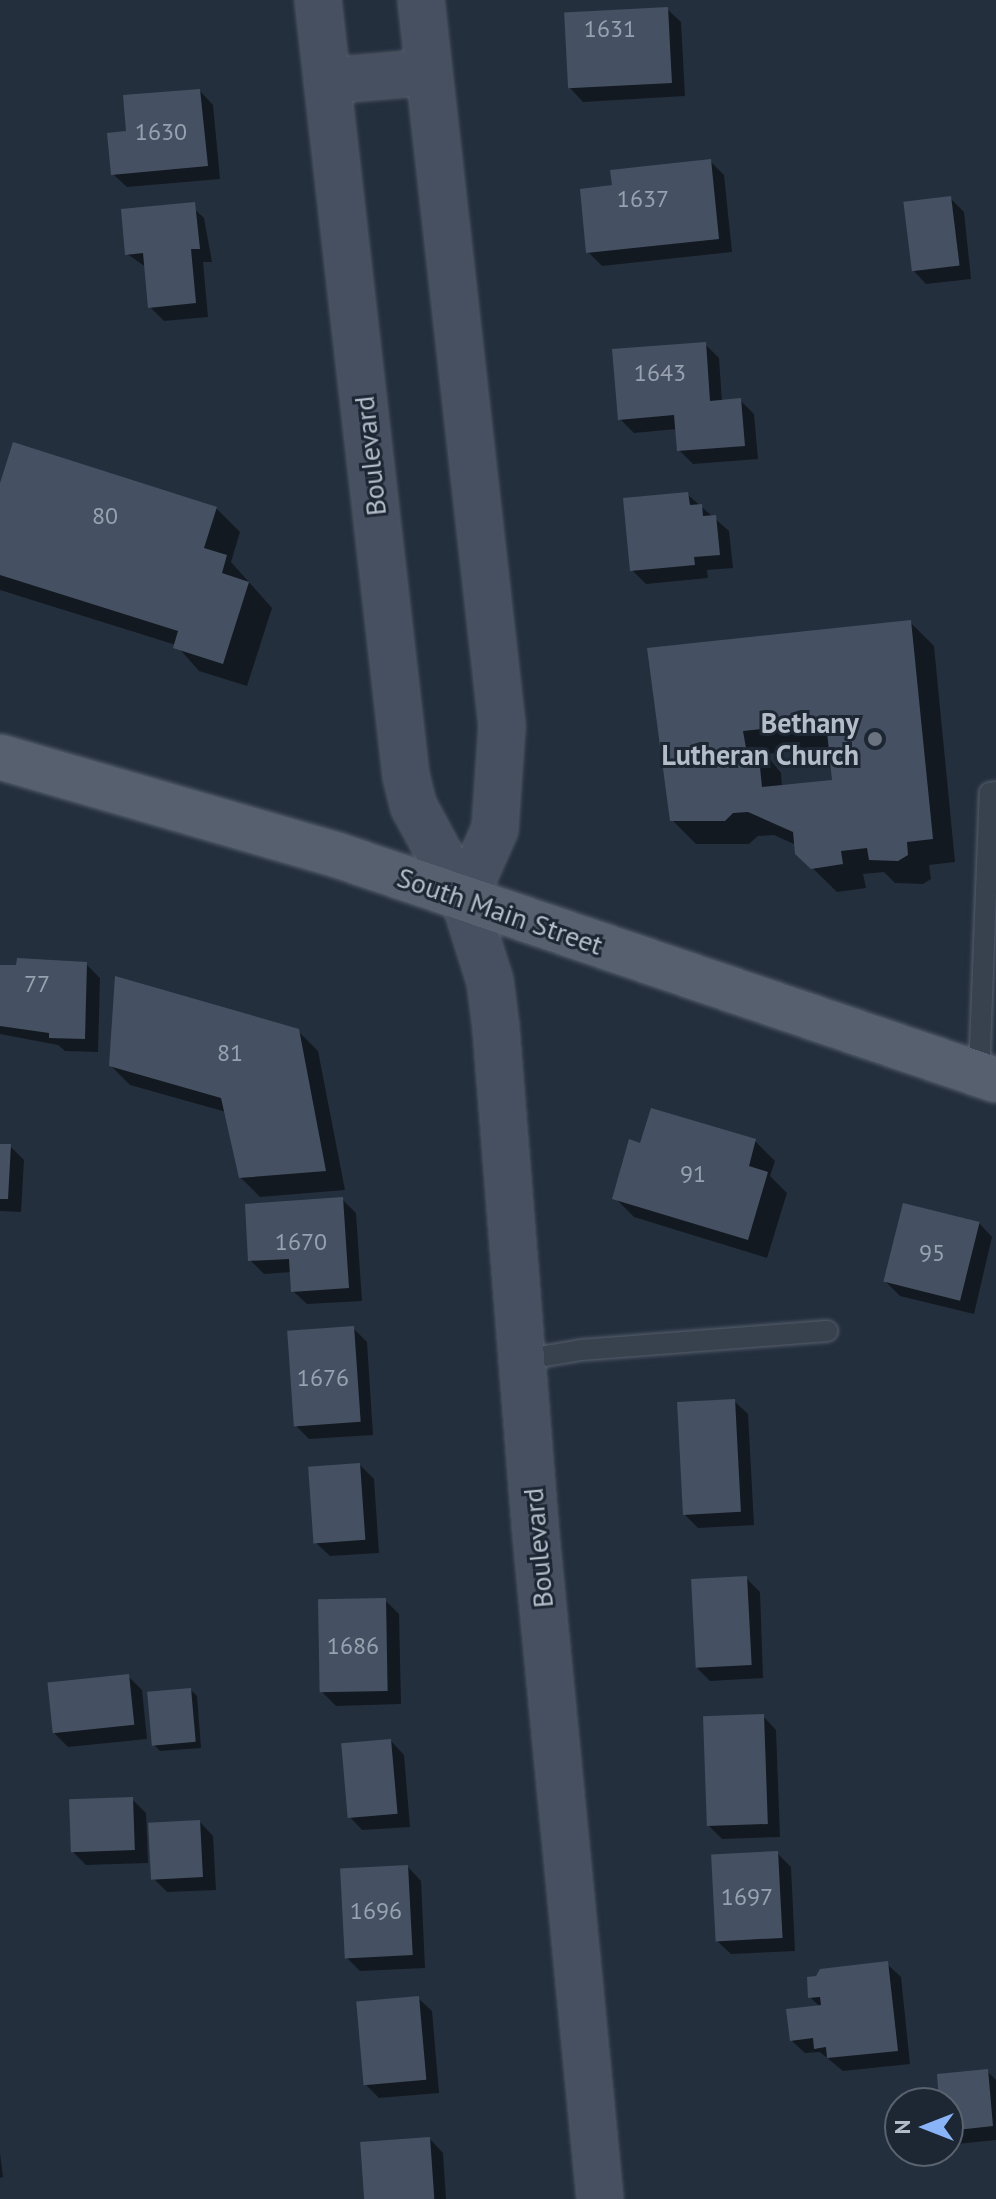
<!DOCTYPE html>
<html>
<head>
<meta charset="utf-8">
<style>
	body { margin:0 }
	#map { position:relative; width:996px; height:2199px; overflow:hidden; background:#242f3e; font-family:"PT Sans",sans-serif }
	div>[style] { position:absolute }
	.shadow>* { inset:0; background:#0007 }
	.building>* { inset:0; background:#455162; transform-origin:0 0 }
	.roads { filter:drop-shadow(0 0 2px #565f6c) drop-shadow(0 0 2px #565f6c) }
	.service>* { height:20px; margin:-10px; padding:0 10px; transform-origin:10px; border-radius:10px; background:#38414e }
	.secondary>* { height:44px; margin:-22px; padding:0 22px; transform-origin:22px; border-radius:22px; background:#465061 }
	.primary>* { height:44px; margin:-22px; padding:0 22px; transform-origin:22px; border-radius:22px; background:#56606e }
	.dots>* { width:22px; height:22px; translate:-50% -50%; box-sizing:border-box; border:4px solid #1d2633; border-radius:50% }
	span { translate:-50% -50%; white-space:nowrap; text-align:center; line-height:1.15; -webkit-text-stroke:6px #1d2633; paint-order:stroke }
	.number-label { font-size:24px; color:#98a1af }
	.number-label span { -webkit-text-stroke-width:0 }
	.street-label { font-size:28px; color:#b4bcc9 }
	.poi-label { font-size:28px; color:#b4bcc9; font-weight:700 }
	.right { translate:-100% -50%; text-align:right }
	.north { position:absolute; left:884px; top:2087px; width:80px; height:80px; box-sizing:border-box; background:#1d2633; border:2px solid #59626f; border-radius:50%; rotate:270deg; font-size:22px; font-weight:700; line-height:32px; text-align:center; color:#b4bcc9 }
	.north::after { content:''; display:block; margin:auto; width:28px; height:36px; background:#8ab4f8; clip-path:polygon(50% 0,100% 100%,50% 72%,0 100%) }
</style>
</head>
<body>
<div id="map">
	<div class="shadow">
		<i style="clip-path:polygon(667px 9px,681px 22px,685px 96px,583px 102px,570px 88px)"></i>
		<i style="clip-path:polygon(200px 91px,213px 105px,220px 179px,127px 187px,113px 174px,129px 133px)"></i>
		<i style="clip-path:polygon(710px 161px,724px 175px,732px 252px,602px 266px,588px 252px)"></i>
		<i style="clip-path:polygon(950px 198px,964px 212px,971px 279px,926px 284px,913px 270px)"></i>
		<i style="clip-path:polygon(190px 205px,204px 218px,212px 262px,203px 262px,208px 317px,164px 321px,150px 307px,146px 267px,127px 254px)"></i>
		<i style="clip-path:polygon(705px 344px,719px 358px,722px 402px,740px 400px,754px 414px,758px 459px,693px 464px,679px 450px,677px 429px,634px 433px,620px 419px)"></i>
		<i style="clip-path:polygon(0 489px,216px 508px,240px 532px,231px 562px,272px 608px,247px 686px,199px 671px,176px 645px,0 590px)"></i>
		<i style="clip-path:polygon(687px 494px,729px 531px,733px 568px,707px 570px,708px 578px,646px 584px,632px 570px)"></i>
		<i style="clip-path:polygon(evenodd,910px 622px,934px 646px,955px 862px,929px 865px,931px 879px,923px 884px,895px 883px,884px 872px,863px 874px,866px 888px,837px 892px,797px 853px,796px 845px,774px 835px,758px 836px,749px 844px,696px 844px,672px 820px,649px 650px,910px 622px,831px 747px,834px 782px,782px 787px,781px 773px,766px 754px,831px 747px)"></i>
		<i style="clip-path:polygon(86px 964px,100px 978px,98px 1052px,65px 1051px,58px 1045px,0 1034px,0 967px)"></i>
		<i style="clip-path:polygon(298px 1031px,318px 1051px,345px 1190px,260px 1197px,240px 1177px,226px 1112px,130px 1085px,111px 1066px)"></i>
		<i style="clip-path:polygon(755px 1141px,775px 1161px,770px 1176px,787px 1193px,767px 1258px,634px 1217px,615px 1198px,641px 1145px)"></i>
		<i style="clip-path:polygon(0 1146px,10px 1146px,24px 1160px,21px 1212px,0 1211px)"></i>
		<i style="clip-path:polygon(342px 1199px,356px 1213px,362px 1301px,307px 1304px,293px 1291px,292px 1272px,264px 1274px,250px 1260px)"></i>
		<i style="clip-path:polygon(979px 1223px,992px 1237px,974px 1314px,900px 1296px,886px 1282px)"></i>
		<i style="clip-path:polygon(353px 1328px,367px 1342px,373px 1435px,309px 1439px,295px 1425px)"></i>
		<i style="clip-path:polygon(734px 1401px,748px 1414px,754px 1525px,698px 1528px,684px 1514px)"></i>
		<i style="clip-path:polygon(360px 1465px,374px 1479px,379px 1553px,330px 1556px,316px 1543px)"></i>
		<i style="clip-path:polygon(746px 1578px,760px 1592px,763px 1678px,710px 1681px,696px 1667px)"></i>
		<i style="clip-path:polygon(385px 1600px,399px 1614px,401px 1704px,336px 1706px,322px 1692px)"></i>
		<i style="clip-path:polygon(128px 1676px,142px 1690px,147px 1739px,68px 1747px,54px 1733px)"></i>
		<i style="clip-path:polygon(191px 1690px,197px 1696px,201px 1748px,160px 1751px,153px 1744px)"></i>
		<i style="clip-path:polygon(763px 1716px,776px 1730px,780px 1837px,722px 1839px,708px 1825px)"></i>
		<i style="clip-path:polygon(391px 1741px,404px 1755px,410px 1827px,362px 1830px,349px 1816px)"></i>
		<i style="clip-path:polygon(132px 1799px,146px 1813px,148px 1863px,86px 1865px,72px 1851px)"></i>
		<i style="clip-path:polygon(200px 1822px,213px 1836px,216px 1890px,167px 1892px,153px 1878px)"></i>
		<i style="clip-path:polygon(777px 1853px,791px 1867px,795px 1951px,731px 1954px,717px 1941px)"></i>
		<i style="clip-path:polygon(408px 1867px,421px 1881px,425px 1968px,360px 1971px,346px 1957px)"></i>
		<i style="clip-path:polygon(887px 1964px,901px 1977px,910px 2064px,843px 2071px,820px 2052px,805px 2053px,791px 2040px,820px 2007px,810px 1997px)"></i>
		<i style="clip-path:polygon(418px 1998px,432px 2011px,439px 2093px,379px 2098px,366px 2085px)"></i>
		<i style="clip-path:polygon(987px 2071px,996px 2080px,996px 2140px,957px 2144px,948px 2135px,948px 2103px,941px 2103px)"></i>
		<i style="clip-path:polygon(430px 2139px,443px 2153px,446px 2199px,367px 2199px)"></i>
		<i style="clip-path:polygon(0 2153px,3px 2177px,0 2178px)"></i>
	</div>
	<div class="building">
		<i style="left:668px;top:7px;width:76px;height:104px;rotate:87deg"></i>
		<i style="clip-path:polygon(200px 89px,208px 166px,111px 175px,107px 133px,126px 131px,123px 95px)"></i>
		<i style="clip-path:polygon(711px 159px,719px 239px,586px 253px,580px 189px,612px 185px,610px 170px)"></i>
		<i style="left:951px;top:196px;width:70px;height:48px;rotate:83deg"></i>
		<i style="clip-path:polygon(195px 202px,200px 249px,191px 249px,196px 303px,148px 308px,143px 253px,125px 255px,121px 209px)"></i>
		<i style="clip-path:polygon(706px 342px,710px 401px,741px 398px,745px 446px,677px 451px,674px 415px,618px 420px,612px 349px)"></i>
		<i style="clip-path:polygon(13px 442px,217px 507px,204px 548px,227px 555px,222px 573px,249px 582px,223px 664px,173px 648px,178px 631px,0 575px,0 483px)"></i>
		<i style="clip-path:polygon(688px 492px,690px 505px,702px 504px,703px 516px,716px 515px,720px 555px,694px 557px,695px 565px,630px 571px,623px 498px)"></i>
		<i style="clip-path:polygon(evenodd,911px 620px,933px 839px,907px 842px,908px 855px,898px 861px,869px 860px,867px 848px,841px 851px,843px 864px,811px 869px,795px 854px,793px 832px,748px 812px,733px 813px,725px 821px,670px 821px,647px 648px,911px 620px,826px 722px,832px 780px,762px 787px,758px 747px,746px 748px,743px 731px,826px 722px)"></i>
		<i style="clip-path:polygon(17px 958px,87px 962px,85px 1039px,49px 1038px,49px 1033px,0 1026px,0 965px,16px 965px)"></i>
		<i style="clip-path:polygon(115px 976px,299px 1029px,326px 1171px,239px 1178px,221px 1098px,109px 1066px)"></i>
		<i style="clip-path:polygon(651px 1108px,756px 1139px,749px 1166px,768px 1172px,748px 1240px,612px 1199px,629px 1139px,640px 1143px)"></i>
		<i style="clip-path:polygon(0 1144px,11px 1144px,8px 1199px,0 1199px)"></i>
		<i style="clip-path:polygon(343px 1197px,349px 1288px,291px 1292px,289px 1259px,248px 1261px,245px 1204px)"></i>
		<i style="left:903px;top:1203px;width:79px;height:81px;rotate:14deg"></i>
		<i style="left:354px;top:1326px;width:96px;height:67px;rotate:86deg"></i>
		<i style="left:735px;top:1399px;width:113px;height:58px;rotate:87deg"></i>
		<i style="left:360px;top:1463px;width:77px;height:52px;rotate:86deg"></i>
		<i style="left:747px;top:1576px;width:89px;height:56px;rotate:87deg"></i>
		<i style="left:386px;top:1598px;width:93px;height:68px;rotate:89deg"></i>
		<i style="left:129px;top:1674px;width:51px;height:82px;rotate:84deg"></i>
		<i style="left:191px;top:1688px;width:54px;height:44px;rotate:85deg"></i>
		<i style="left:764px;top:1714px;width:110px;height:61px;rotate:88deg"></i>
		<i style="left:391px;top:1739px;width:75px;height:50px;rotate:85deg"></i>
		<i style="left:133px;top:1797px;width:53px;height:64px;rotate:88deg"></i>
		<i style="left:200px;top:1820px;width:57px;height:52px;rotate:87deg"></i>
		<i style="left:778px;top:1851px;width:87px;height:67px;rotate:87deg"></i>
		<i style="left:408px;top:1865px;width:90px;height:68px;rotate:87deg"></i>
		<i style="clip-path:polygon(888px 1961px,898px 2051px,827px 2058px,826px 2047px,814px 2049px,813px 2038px,790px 2041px,786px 2009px,821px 2005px,820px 1997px,808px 1998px,807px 1977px,816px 1976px,820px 1969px)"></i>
		<i style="left:419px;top:1996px;width:84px;height:63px;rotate:85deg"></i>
		<i style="clip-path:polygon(988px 2069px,993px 2126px,948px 2131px,948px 2103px,939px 2103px,937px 2074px)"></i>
		<i style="left:430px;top:2137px;width:62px;height:70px;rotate:86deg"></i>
	</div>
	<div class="roads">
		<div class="service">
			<i style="left:979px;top:1074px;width:281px;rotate:-87.8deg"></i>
			<i style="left:990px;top:793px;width:6px;rotate:-9deg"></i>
			<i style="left:522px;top:1360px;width:60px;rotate:-9.6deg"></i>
			<i style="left:581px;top:1350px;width:247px;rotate:-4.4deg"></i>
		</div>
		<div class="secondary">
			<i style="left:318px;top:0;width:781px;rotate:83.53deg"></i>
			<i style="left:406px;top:776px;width:32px;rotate:76deg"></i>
			<i style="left:414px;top:807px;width:105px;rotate:61.5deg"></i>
			<i style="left:464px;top:899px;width:86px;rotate:72.4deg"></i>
			<i style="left:490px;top:981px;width:47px;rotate:82.7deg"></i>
			<i style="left:496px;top:1028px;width:499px;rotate:85.5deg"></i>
			<i style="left:535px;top:1525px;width:677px;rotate:84.49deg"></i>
			<i style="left:421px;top:0;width:731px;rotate:83.63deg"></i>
			<i style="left:502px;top:726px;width:103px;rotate:93.9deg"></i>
			<i style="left:495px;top:829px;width:77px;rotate:113.9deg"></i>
			<i style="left:327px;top:81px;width:102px;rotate:-5deg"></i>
		</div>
		<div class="primary">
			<i style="left:0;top:757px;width:351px;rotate:16.2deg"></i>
			<i style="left:337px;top:855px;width:696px;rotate:18.85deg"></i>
		</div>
	</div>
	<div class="dots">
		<i style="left:875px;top:739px;background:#6b7280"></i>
	</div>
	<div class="number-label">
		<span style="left:610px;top:29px">1631</span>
		<span style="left:161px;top:132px">1630</span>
		<span style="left:643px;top:199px">1637</span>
		<span style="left:660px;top:373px">1643</span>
		<span style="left:105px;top:516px">80</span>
		<span style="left:37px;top:984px">77</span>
		<span style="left:230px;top:1053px">81</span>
		<span style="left:693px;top:1174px">91</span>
		<span style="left:301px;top:1242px">1670</span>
		<span style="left:932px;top:1253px">95</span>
		<span style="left:323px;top:1378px">1676</span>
		<span style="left:353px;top:1646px">1686</span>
		<span style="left:747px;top:1897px">1697</span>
		<span style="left:376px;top:1911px">1696</span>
	</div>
	<div class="street-label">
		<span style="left:370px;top:456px;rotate:-96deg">Boulevard</span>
		<span style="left:500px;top:911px;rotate:19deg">South Main Street</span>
		<span style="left:538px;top:1548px;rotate:-95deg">Boulevard</span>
	</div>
	<div class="poi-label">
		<span class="right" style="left:859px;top:739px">Bethany<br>Lutheran Church</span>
	</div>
	<div class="north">N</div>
</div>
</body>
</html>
